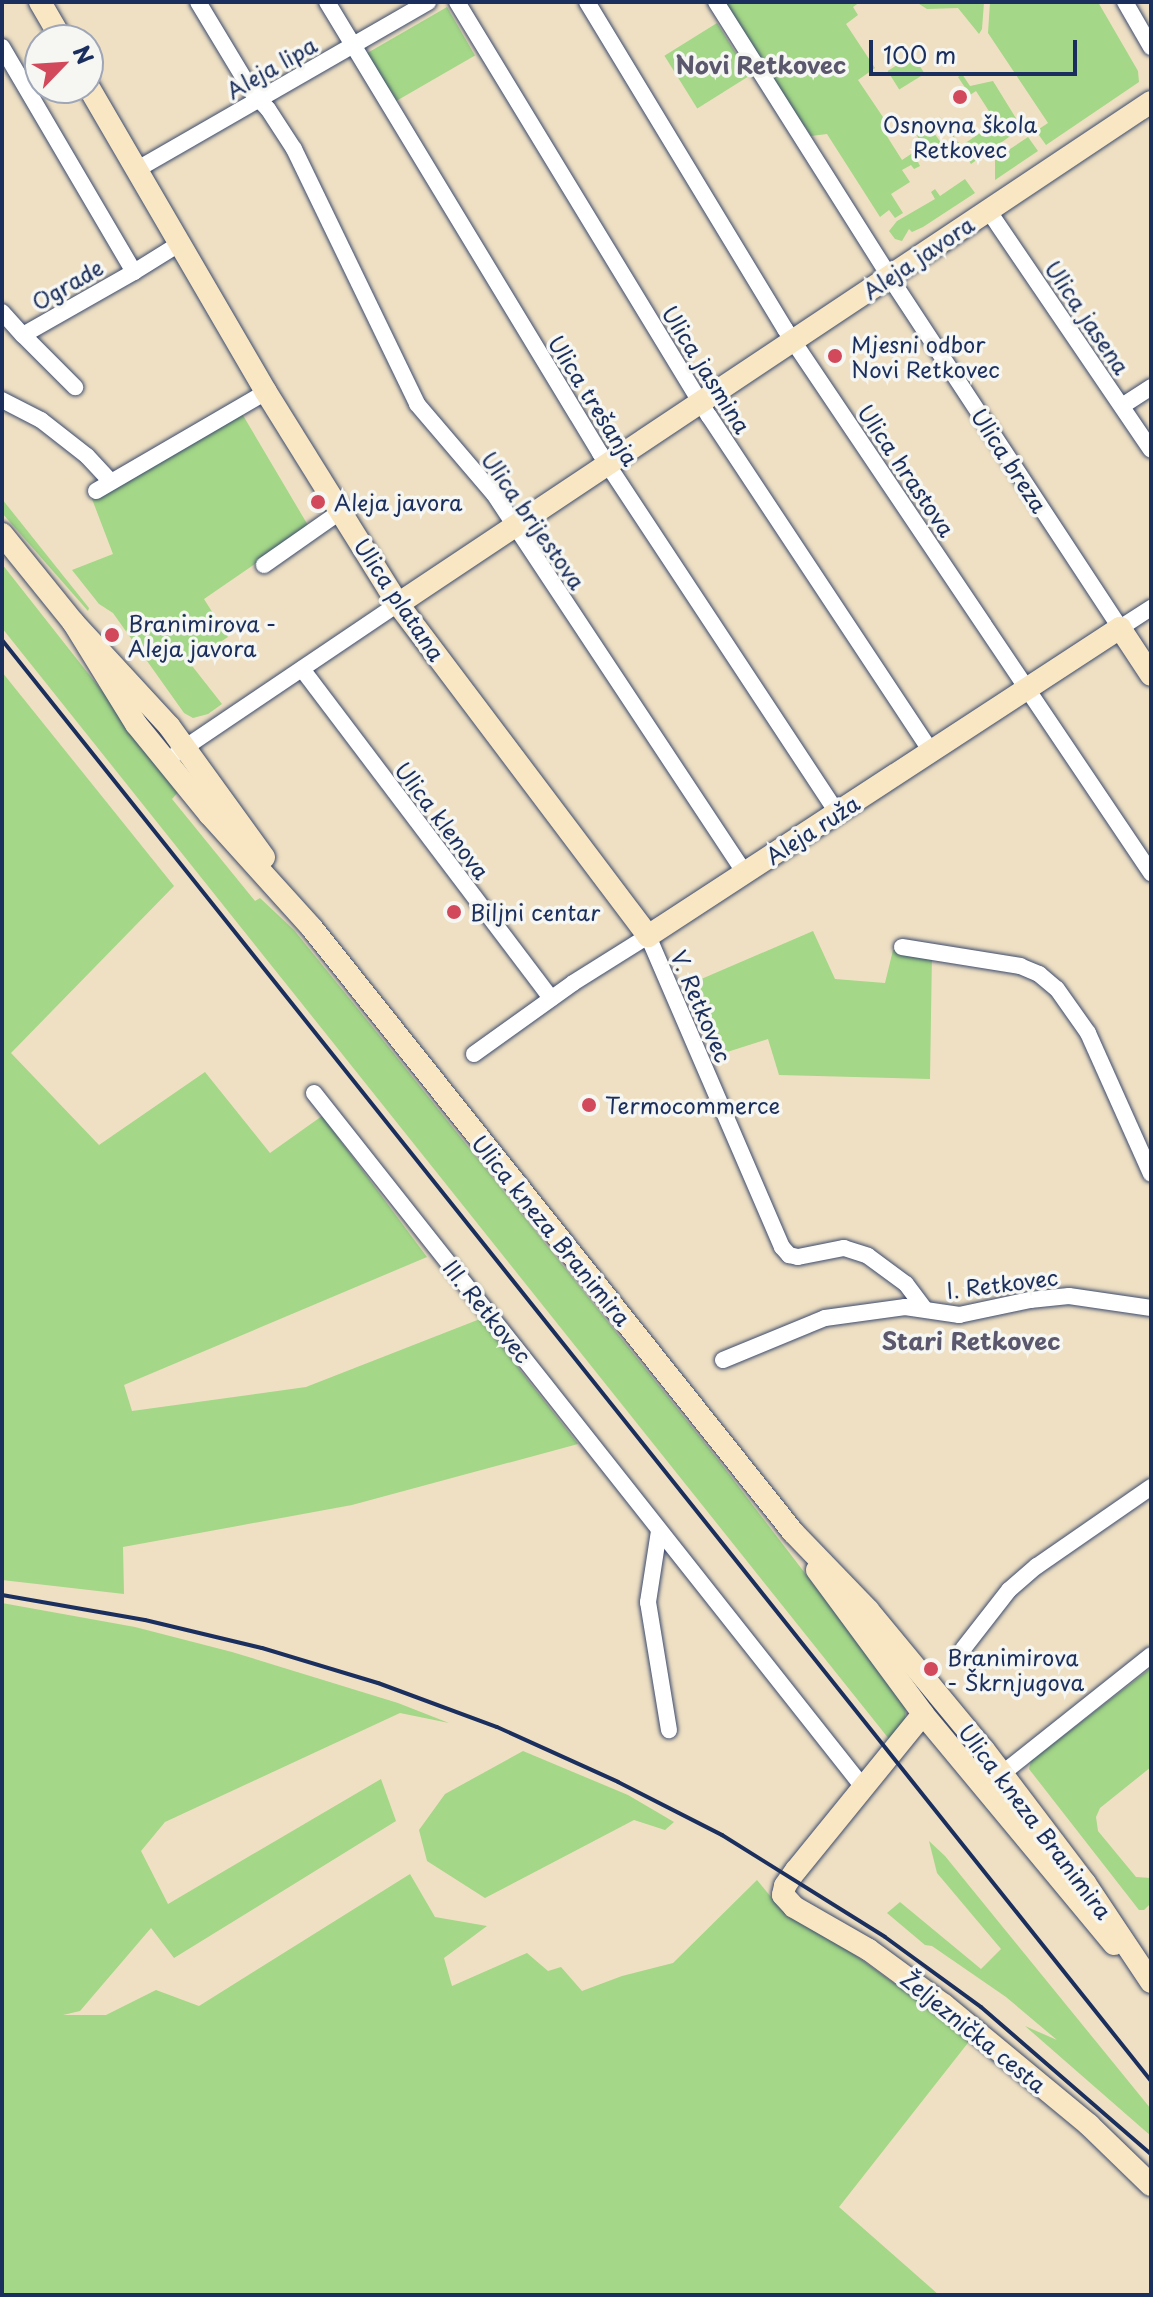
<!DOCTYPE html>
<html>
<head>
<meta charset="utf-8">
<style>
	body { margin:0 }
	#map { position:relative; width:1153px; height:2297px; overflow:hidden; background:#efe0c3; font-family:"Playpen Sans",sans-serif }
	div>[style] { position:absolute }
	.green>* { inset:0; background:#a4d787; transform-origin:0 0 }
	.roads { filter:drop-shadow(0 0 2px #3b4a6d) drop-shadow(0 0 2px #3b4a6d) }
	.street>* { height:16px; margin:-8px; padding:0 8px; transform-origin:8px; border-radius:8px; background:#fff }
	.secondary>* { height:22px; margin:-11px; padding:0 11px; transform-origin:11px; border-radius:11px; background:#f9e7c3 }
	.rail>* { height:4px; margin:-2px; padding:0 2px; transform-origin:2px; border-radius:2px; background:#1b2f5e }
	.dots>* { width:22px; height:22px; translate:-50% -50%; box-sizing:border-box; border:4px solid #f6f6f2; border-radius:50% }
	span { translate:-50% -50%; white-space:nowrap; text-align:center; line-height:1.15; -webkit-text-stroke:7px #f6f6f2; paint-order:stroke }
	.street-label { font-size:22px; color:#1b2f5e }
	.poi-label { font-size:22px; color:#1b2f5e }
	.left { translate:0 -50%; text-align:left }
	.neighbourhood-label { font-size:24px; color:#5b576d; font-weight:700 }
	.frame { position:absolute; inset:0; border:4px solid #1b2f5e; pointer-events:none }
	.north { position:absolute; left:24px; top:24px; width:80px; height:80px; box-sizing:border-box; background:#f6f6f2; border:2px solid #9ea6b7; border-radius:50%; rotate:65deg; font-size:22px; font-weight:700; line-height:32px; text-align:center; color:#1b2f5e }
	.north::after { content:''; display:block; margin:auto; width:28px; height:36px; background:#d1495b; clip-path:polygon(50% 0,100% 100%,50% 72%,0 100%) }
	.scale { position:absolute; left:869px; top:40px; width:208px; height:36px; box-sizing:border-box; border:4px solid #1b2f5e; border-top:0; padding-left:10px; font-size:24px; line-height:28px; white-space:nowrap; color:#1b2f5e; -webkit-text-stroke:6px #f6f6f2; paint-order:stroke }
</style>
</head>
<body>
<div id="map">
	<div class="green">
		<i style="clip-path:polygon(725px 2px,860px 2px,853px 7px,858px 15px,846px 24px,875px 68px,858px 80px,889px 126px,883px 130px,902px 160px,923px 146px,914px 131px,926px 122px,942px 144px,917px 160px,920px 166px,914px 169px,911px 165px,902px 170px,910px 182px,891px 194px,903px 213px,895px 218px,889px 210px,880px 217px,827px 134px,811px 136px,805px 126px,802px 128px)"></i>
		<i style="clip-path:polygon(916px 2px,984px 2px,982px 29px,979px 34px,958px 8px,927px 9px)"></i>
		<i style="clip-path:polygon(990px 2px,1098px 2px,1138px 71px,1139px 82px,1046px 145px,1036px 131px,1048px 123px,988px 33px)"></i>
		<i style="left:447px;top:7px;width:56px;height:93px;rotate:60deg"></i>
		<i style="left:717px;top:23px;width:62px;height:62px;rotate:58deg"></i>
		<i style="left:913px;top:55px;width:22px;height:30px;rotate:58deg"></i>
		<i style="clip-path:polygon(962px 74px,970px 86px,993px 81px,1019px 123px,1016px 132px,971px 164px,938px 114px,961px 146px,996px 122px,976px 91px,970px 95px,958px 77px)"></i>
		<i style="clip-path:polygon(1028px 137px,1038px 151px,995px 180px,995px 159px)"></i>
		<i style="clip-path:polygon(965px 179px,975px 193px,923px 227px,912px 232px,909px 229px,902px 241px,895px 239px,889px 231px,897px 221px,935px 199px,931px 192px,935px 189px,940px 196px)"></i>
		<i style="clip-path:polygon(241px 412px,309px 527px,204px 599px,228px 637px,189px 662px,222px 704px,208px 714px,193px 718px,184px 713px,113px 613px,99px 604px,72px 570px,113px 554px,92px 499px)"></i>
		<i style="clip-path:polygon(2px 499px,89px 608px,88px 611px,2px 513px)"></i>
		<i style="clip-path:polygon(2px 564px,180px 790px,172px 799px,255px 901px,260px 898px,294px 930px,375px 1030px,719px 1461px,906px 1705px,905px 1719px,889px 1739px,2px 628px)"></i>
		<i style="clip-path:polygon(2px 672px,174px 886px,11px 1053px,99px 1145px,205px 1072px,270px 1153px,322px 1116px,427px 1257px,124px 1385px,132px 1411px,306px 1387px,480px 1319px,578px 1444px,352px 1505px,123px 1547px,124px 1594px,2px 1580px)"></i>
		<i style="clip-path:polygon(813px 931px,835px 979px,885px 983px,893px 950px,932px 953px,930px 1079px,779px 1075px,768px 1039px,724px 1053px,692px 983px)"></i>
		<i style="clip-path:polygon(2px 1603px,135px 1627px,232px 1652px,398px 1703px,449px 1723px,400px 1713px,165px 1822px,141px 1851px,168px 1904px,381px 1779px,396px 1821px,174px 1958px,151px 1928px,80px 2011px,63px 2015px,106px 2015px,156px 1990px,199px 2006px,410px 1874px,435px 1917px,487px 1926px,444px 1958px,452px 1986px,527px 1953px,548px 1971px,561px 1967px,582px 1991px,622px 1976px,673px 1963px,757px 1880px,780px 1908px,855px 1955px,971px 2039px,839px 2207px,939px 2295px,2px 2295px)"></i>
		<i style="clip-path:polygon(1151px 1668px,1151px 1767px,1100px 1808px,1096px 1817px,1098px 1831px,1136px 1877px,1151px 1878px,1151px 1903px,1144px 1910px,1139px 1910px,1029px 1769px,1031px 1761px)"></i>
		<i style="clip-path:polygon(523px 1751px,628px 1795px,674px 1822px,665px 1830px,634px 1820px,485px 1898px,427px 1861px,419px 1830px,445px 1794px)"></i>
		<i style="clip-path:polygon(929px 1841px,945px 1856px,1151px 2109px,1151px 2136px,1025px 2026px,1057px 2040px,1006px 1997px,932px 1946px,925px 1945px,887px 1913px,900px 1902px,981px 1969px,1001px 1949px,937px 1873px)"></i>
	</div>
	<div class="roads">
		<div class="street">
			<i style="left:198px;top:2px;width:106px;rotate:58.9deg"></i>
			<i style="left:253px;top:93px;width:22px;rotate:47deg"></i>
			<i style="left:268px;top:109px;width:48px;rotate:57deg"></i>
			<i style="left:294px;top:149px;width:283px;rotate:64.2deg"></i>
			<i style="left:417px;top:404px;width:118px;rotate:49.5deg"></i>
			<i style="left:494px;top:494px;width:455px;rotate:56.5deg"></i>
			<i style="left:327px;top:2px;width:527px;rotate:58.81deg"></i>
			<i style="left:600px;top:453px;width:431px;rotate:56.6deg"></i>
			<i style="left:457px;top:2px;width:485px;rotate:58.7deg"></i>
			<i style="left:709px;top:416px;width:402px;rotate:56.5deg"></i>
			<i style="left:587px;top:2px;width:382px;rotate:58.8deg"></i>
			<i style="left:785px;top:329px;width:656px;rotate:56.07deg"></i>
			<i style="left:716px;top:2px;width:324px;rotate:57.7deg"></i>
			<i style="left:889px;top:276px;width:421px;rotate:56.7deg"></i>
			<i style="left:1120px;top:628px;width:37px;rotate:-33deg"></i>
			<i style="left:1125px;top:2px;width:52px;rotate:60deg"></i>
			<i style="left:2px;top:47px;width:261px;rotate:59.6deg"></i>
			<i style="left:134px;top:272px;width:53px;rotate:-31.9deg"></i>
			<i style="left:136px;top:170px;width:337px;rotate:-29.9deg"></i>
			<i style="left:988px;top:210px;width:290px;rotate:55.8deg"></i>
			<i style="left:2px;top:312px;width:31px;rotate:48deg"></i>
			<i style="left:23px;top:335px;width:128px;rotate:-29.6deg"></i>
			<i style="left:23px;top:335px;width:74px;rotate:45deg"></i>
			<i style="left:2px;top:400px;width:44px;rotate:27.1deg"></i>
			<i style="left:41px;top:420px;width:58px;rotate:38deg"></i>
			<i style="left:87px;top:456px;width:35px;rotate:47deg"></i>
			<i style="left:1122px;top:406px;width:35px;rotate:-33deg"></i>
			<i style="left:96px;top:491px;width:197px;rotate:-30.2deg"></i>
			<i style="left:264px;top:565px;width:94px;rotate:-35deg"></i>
			<i style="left:302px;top:669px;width:413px;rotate:52.9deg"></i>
			<i style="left:177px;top:753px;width:267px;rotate:-34deg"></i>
			<i style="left:902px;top:947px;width:120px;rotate:9.1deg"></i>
			<i style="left:1020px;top:966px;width:21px;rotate:23deg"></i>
			<i style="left:1039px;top:974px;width:23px;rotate:40deg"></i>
			<i style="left:1057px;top:989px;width:54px;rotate:54.8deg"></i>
			<i style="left:1088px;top:1033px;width:154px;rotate:65.9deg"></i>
			<i style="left:474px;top:1054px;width:122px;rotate:-35.6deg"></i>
			<i style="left:573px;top:983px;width:89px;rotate:-32.1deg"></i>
			<i style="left:648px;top:936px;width:339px;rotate:66.7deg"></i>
			<i style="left:782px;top:1247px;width:11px;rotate:49deg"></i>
			<i style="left:789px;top:1255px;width:9px;rotate:13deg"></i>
			<i style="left:798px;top:1257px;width:47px;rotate:-11.1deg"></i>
			<i style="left:844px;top:1248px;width:25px;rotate:18deg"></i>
			<i style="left:868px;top:1256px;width:47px;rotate:36.4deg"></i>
			<i style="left:906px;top:1284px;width:30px;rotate:53deg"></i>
			<i style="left:314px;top:1093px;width:883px;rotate:51.66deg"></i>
			<i style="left:723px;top:1360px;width:110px;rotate:-22.4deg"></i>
			<i style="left:825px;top:1318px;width:81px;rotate:-7.8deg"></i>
			<i style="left:905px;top:1307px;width:55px;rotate:8.4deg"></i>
			<i style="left:959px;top:1315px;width:73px;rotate:-11.9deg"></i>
			<i style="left:1030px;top:1300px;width:39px;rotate:-6deg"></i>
			<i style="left:1069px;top:1296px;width:83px;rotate:8.3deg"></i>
			<i style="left:659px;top:1531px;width:72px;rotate:98.8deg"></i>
			<i style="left:648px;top:1602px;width:130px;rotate:80.7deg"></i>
			<i style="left:963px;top:1649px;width:75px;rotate:-52.1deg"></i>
			<i style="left:1009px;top:1590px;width:37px;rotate:-41deg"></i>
			<i style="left:1037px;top:1566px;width:139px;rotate:-34.7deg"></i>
			<i style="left:984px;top:1788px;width:213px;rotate:-38.5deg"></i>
		</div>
		<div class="secondary">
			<i style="left:40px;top:2px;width:44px;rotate:59.9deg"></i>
			<i style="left:88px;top:86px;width:354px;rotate:59.8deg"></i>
			<i style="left:266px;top:392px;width:250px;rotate:58.1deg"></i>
			<i style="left:398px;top:604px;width:416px;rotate:53deg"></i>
			<i style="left:648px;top:936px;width:564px;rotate:-33.13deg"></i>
			<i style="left:1120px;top:628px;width:56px;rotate:56.6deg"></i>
			<i style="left:2px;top:534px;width:113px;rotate:51.1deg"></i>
			<i style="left:73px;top:622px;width:142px;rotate:47.3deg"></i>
			<i style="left:169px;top:726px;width:162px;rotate:54.1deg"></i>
			<i style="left:398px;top:604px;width:905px;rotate:-33.69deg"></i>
			<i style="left:73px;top:622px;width:120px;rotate:58.3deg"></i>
			<i style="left:136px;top:724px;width:117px;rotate:50.9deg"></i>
			<i style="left:210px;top:815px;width:152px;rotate:47.9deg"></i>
			<i style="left:312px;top:928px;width:772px;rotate:51.47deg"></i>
			<i style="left:793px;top:1532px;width:108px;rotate:46.1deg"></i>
			<i style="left:868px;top:1610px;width:182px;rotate:50.4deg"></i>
			<i style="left:984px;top:1750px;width:167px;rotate:52.8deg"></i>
			<i style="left:1085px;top:1883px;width:119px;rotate:56.3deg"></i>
			<i style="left:817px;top:1570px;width:179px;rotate:53.6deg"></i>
			<i style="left:923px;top:1714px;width:299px;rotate:50.3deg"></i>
			<i style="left:923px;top:1714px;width:201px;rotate:129.1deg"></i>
			<i style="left:796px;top:1870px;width:19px;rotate:125deg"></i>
			<i style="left:785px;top:1886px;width:9px;rotate:103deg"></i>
			<i style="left:783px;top:1895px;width:16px;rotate:47deg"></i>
			<i style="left:794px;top:1907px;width:86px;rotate:29.8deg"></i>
			<i style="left:869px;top:1950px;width:93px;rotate:36.3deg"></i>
			<i style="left:944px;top:2005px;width:188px;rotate:39.6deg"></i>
			<i style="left:1089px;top:2125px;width:86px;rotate:44.1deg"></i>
		</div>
	</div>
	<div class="rail">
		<i style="left:2px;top:640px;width:1843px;rotate:51.43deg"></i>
		<i style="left:2px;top:1595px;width:145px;rotate:9.9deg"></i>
		<i style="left:145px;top:1620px;width:120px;rotate:13.5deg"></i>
		<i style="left:262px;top:1648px;width:121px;rotate:16.8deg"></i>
		<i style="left:378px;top:1683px;width:127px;rotate:20.3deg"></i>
		<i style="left:497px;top:1727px;width:133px;rotate:24.4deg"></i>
		<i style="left:618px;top:1782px;width:117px;rotate:27deg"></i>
		<i style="left:722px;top:1835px;width:192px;rotate:32deg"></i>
		<i style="left:885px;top:1937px;width:119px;rotate:36.1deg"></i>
		<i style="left:981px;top:2007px;width:225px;rotate:40.9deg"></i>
	</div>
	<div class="dots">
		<i style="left:960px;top:97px;background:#d1495b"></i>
		<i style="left:835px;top:356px;background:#d1495b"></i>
		<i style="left:318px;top:502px;background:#d1495b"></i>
		<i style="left:112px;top:635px;background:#d1495b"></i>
		<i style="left:454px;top:912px;background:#d1495b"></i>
		<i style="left:589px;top:1105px;background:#d1495b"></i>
		<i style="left:931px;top:1669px;background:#d1495b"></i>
	</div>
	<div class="street-label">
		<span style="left:271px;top:67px;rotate:-30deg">Aleja lipa</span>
		<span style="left:918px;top:257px;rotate:-34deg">Aleja javora</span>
		<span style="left:67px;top:284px;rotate:-30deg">Ograde</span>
		<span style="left:1088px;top:317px;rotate:56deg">Ulica jasena</span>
		<span style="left:707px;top:369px;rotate:58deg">Ulica jasmina</span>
		<span style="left:594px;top:400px;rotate:58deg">Ulica trešanja</span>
		<span style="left:1010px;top:460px;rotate:57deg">Ulica breza</span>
		<span style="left:907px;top:470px;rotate:56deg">Ulica hrastova</span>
		<span style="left:534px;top:520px;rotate:55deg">Ulica brijestova</span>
		<span style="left:400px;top:599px;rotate:56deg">Ulica platana</span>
		<span style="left:443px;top:820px;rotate:53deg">Ulica klenova</span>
		<span style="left:812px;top:829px;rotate:-33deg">Aleja ruža</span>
		<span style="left:702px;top:1006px;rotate:67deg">V. Retkovec</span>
		<span style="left:552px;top:1230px;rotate:51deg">Ulica kneza Branimira</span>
		<span style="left:1002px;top:1283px;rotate:-7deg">I. Retkovec</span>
		<span style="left:488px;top:1311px;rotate:51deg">III. Retkovec</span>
		<span style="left:1036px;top:1821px;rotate:53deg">Ulica kneza Branimira</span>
		<span style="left:974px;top:2031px;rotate:39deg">Željeznička cesta</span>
	</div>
	<div class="poi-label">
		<span style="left:960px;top:136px">Osnovna škola<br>Retkovec</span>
		<span class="left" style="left:851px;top:356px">Mjesni odbor<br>Novi Retkovec</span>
		<span class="left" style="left:334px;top:502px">Aleja javora</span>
		<span class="left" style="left:128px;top:635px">Branimirova -<br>Aleja javora</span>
		<span class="left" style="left:470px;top:912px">Biljni centar</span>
		<span class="left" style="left:605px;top:1105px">Termocommerce</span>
		<span class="left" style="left:947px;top:1669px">Branimirova<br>- Škrnjugova</span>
	</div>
	<div class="neighbourhood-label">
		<span style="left:761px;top:65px">Novi Retkovec</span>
		<span style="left:971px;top:1341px">Stari Retkovec</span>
	</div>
	<div class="frame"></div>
	<div class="north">N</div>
	<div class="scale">100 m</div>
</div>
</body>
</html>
